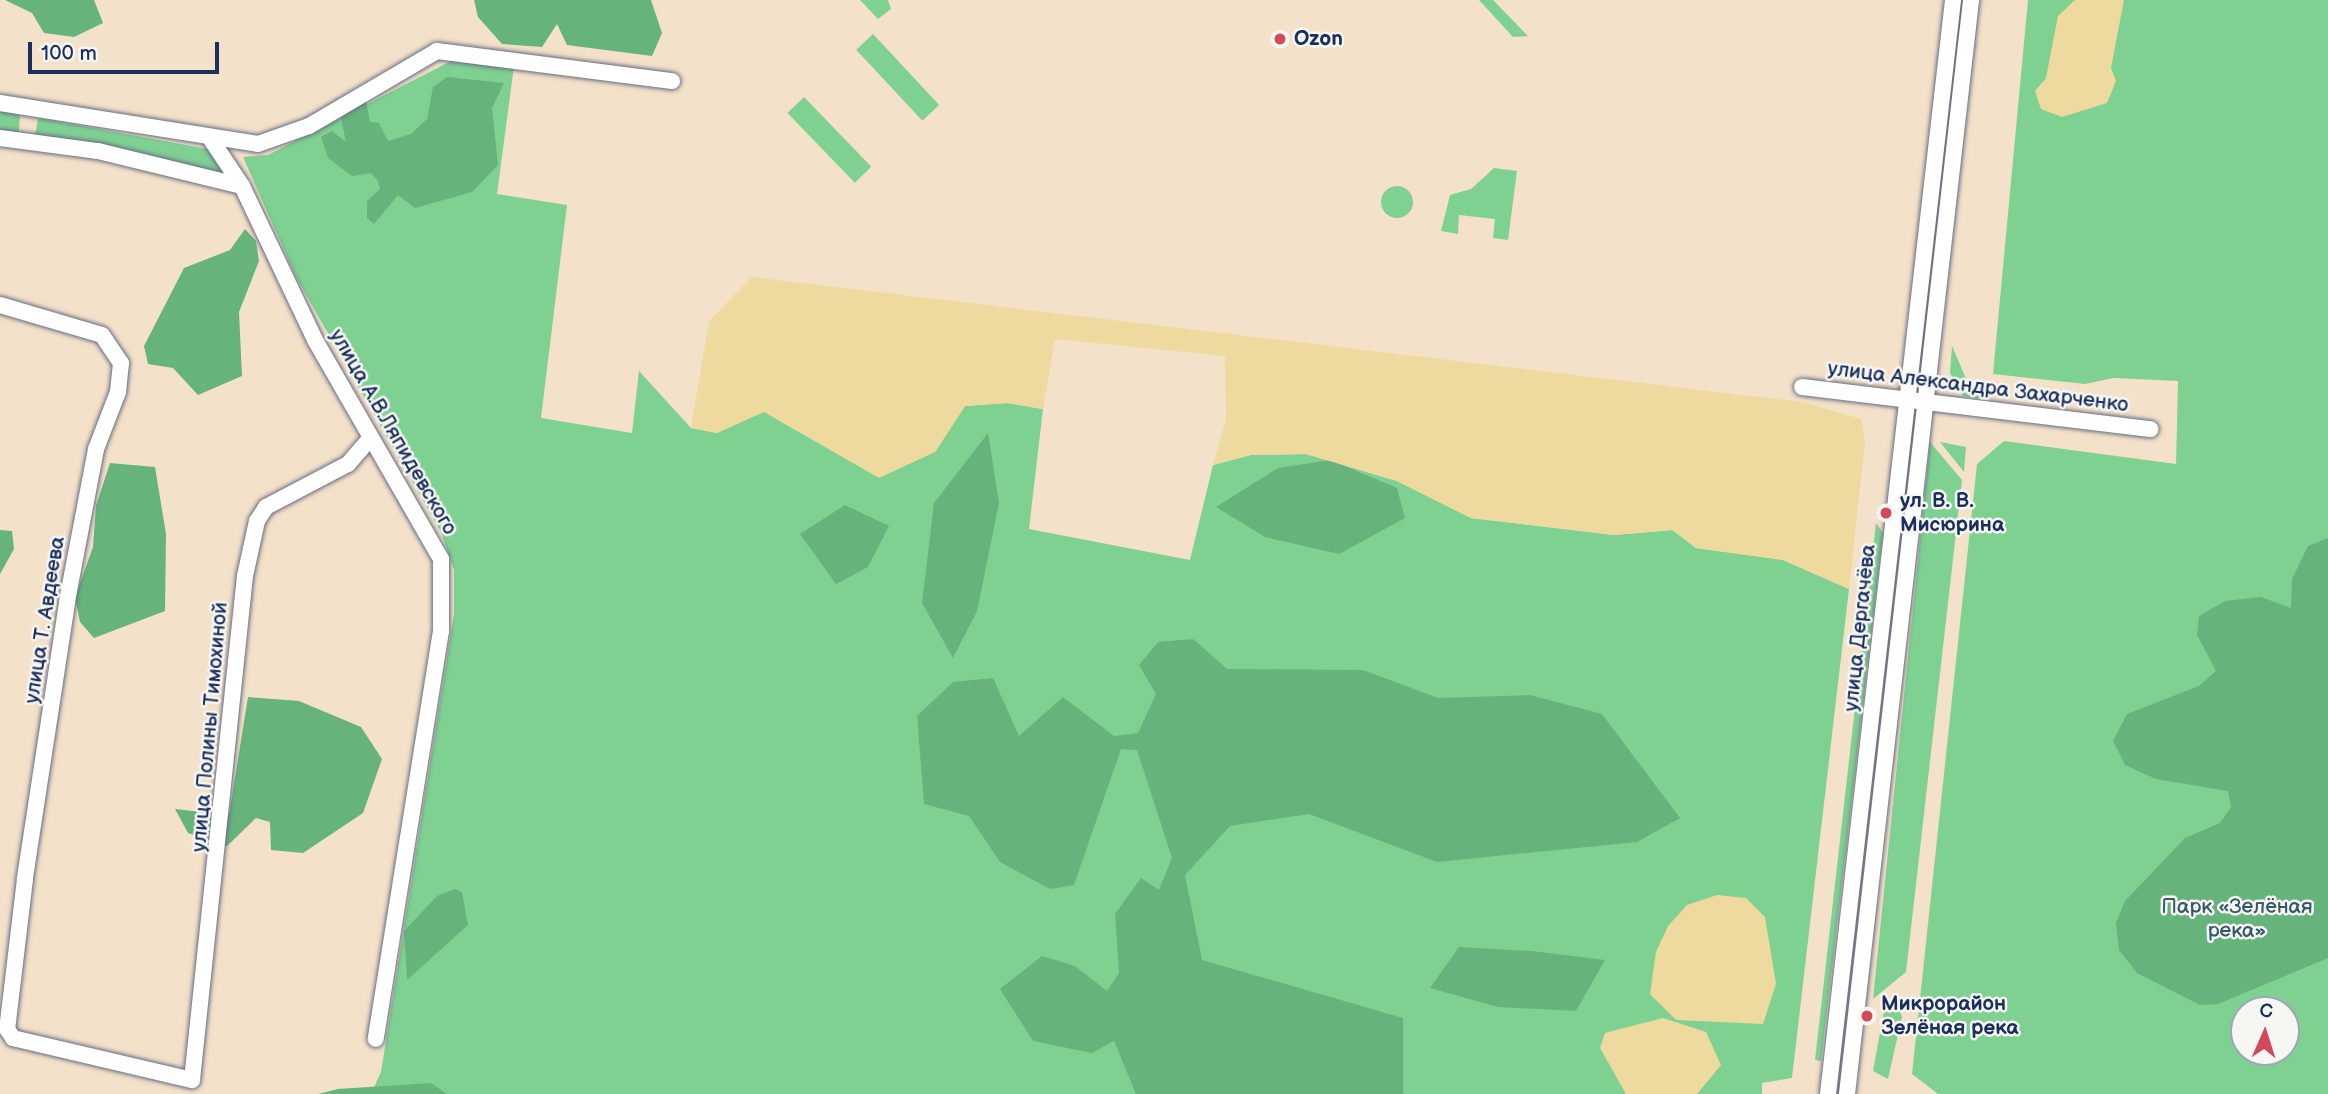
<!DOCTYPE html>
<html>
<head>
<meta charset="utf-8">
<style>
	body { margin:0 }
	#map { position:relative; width:2328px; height:1094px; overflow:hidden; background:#f4e1c9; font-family:"Balsamiq Sans",sans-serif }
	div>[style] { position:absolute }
	.green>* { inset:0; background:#7fd192; transform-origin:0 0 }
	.round { border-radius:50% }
	.forest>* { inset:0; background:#67b37c }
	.sand>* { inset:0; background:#eeda9e }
	.roads { filter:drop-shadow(0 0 2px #676d83) drop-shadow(0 0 2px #676d83) }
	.minor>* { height:16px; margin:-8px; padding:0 8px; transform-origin:8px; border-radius:8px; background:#fff }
	.dots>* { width:19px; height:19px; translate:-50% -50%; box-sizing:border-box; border:4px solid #f6f6f2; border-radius:50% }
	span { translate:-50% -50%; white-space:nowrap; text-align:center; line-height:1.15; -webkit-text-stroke:5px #f6f6f2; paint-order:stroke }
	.poi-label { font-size:21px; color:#1b2f5e; font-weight:700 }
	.left { translate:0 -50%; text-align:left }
	.street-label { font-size:21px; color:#1b2f5e }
	.park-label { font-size:21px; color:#34586b }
	.north { position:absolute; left:2230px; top:996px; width:70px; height:70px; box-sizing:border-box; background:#f6f6f2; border:2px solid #9ea6b7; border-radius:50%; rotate:3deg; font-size:19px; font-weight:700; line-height:28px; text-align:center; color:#1b2f5e }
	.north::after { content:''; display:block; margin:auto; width:24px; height:32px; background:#d1495b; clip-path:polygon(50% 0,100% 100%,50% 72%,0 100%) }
	.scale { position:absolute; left:28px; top:42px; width:191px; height:32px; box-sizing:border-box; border:4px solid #1b2f5e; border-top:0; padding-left:9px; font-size:21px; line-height:24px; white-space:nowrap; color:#1b2f5e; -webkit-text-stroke:5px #f6f6f2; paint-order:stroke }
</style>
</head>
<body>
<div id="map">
	<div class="green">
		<i style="clip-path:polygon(860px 0,888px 0,891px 9px,878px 19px)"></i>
		<i style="clip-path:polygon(1479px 0,1493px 0,1528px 36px,1513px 37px)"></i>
		<i style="clip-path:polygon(evenodd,2028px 0,2328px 0,2328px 1094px,1938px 1094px,1912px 1074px,1977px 464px,2004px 441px,2176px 464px,2178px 381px,2113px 378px,2085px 384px,1993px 374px,2028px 0,2244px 1010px,2286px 1010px,2286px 1052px,2244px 1052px,2244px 1010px)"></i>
		<i style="left:873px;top:34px;width:97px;height:23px;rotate:47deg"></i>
		<i style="clip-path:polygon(451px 61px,514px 66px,497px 194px,567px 205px,541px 418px,632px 433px,639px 371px,691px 428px,717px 433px,764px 411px,801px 432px,935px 452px,965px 406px,1007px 403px,1043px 409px,1029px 529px,1190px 560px,1213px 465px,1251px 455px,1306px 454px,1397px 481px,1471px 518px,1614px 535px,1673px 530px,1696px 548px,1783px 560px,1849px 589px,1792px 1078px,1762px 1083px,1762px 1094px,371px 1094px,381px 1072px,454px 614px,454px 570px,441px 532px,296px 277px,243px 157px,268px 155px)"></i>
		<i style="left:804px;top:97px;width:97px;height:23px;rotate:46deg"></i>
		<i style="clip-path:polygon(0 111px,20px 113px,19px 132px,0 132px)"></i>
		<i style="clip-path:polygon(38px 118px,208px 149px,227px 175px,35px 136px)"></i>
		<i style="clip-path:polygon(1494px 168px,1517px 171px,1508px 240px,1493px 238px,1495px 219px,1459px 215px,1458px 234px,1441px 231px,1450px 195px,1471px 189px)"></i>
		<i class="round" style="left:1381px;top:186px;width:32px;height:32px"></i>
		<i style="clip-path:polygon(1952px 346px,1968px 383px,1988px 400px,1963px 396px,1950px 373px)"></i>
		<i style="clip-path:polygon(1930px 442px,1962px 480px,1906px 972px,1873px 999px)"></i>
		<i style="clip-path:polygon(1940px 442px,1966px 447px,1964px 472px)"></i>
		<i style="clip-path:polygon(1876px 523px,1883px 533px,1821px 1061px,1815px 1060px)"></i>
		<i style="clip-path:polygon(1885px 1006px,1899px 1008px,1902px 1017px,1888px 1079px,1873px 1071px)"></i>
	</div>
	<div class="forest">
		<i style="clip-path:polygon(5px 0,94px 0,103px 23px,74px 37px,44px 33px,32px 13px)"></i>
		<i style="clip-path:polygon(474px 0,651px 0,662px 33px,652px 56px,567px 45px,557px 24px,542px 47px,502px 44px,478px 17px)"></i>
		<i style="clip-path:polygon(447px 77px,504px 83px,492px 108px,498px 165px,472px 192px,415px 208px,398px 195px,374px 224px,367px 218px,367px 201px,380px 189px,378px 181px,371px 173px,352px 176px,328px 158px,321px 137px,332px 131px,346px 142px,341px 118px,366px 100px,370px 122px,379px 123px,388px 141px,411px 134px,427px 119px,433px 87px)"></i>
		<i style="clip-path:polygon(245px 229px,256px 241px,259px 261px,239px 312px,242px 376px,198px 395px,173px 368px,148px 364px,144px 346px,184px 268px,230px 250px)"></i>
		<i style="clip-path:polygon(988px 433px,999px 503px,977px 611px,953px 658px,922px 603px,934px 503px)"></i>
		<i style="clip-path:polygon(1331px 460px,1397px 488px,1405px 518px,1339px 554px,1265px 537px,1216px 507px,1278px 468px)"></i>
		<i style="clip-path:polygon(110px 463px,155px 467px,166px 534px,165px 611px,94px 638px,80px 622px,75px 597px,93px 547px,96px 506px)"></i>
		<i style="clip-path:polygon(845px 505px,889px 526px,868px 567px,836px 584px,800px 534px)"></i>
		<i style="clip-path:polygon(0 530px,12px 531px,14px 549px,0 574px)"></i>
		<i style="clip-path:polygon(2328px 538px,2328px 958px,2218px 1004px,2200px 1005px,2137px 973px,2119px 950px,2116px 923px,2125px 901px,2185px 838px,2220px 823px,2231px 807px,2228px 791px,2156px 779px,2125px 765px,2113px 741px,2127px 714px,2199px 686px,2216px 671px,2197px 635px,2199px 616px,2225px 601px,2261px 597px,2291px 608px,2292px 579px,2308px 546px)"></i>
		<i style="clip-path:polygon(1193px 639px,1227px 669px,1363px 670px,1438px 698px,1530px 695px,1602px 714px,1680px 818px,1637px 842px,1437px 862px,1309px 814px,1230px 826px,1185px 875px,1202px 960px,1403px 1018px,1403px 1094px,1136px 1094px,1114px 1041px,1092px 1053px,1033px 1041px,1000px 989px,1042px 956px,1075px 966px,1107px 991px,1119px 973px,1115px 914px,1141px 878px,1159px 890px,1172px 858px,1137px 750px,1121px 749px,1074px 885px,1050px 889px,1000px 862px,969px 816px,924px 804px,917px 716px,953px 682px,993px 678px,1019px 736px,1063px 697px,1114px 736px,1138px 733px,1156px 694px,1139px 665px,1158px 642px)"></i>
		<i style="clip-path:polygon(248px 697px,299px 701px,361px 727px,382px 759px,363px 813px,303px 853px,271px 850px,270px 822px,256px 818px,227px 846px,188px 833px,175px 809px,229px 815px)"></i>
		<i style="clip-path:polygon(455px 889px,462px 892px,468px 925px,407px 980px,404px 931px,437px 896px)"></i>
		<i style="clip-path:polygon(1459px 947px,1532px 951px,1605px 960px,1576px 1011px,1498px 1007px,1430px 988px)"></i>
		<i style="clip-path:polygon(431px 1083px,447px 1094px,318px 1094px,338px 1089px)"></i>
	</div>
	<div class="sand">
		<i style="clip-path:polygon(2075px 0,2124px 0,2111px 68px,2116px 81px,2107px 103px,2062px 117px,2041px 109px,2035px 91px,2046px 78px,2058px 16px)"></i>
		<i style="clip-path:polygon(752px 277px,1802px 402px,1861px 419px,1865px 442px,1849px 589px,1783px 560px,1696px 548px,1672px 530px,1614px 535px,1471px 518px,1397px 481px,1306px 454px,1251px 455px,1213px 465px,1226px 420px,1225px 356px,1055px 339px,1043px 409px,1007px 403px,965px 406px,935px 452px,879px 478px,764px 412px,717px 433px,691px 428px,709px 321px)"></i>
		<i style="clip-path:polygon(1717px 895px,1746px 898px,1765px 917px,1776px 984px,1763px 1024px,1676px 1020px,1650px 994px,1656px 952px,1668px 926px,1687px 905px)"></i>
		<i style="clip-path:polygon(1663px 1018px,1706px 1032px,1721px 1065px,1697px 1094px,1626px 1094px,1600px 1048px,1605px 1033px)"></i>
	</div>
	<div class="roads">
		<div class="minor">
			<i style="left:0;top:103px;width:261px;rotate:9deg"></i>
			<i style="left:258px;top:144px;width:54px;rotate:-19.4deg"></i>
			<i style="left:309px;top:126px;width:148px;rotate:-30.4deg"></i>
			<i style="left:437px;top:51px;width:237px;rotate:7.3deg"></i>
			<i style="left:0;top:138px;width:99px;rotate:7.6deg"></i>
			<i style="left:98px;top:151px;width:148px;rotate:13.7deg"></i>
			<i style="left:242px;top:186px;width:170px;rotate:64.6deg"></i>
			<i style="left:315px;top:340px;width:253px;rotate:60.1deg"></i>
			<i style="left:441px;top:559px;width:72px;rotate:90deg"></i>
			<i style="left:441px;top:631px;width:413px;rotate:99.1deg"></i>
			<i style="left:210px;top:138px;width:58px;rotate:56.3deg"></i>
			<i style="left:0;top:305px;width:106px;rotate:16.4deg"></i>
			<i style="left:102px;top:335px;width:34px;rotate:56deg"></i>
			<i style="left:121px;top:363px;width:29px;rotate:96deg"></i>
			<i style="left:118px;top:392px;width:61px;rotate:111.1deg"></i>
			<i style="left:96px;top:449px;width:144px;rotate:100.8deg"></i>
			<i style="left:69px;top:590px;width:292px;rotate:98.7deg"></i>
			<i style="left:25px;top:879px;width:151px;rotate:96.8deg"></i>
			<i style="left:7px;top:1029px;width:11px;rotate:56deg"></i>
			<i style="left:13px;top:1038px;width:184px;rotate:13.2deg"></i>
			<i style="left:192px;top:1080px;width:507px;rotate:-84deg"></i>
			<i style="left:245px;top:576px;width:56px;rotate:-77.7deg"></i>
			<i style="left:257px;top:521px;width:17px;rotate:-57deg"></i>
			<i style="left:266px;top:507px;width:93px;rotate:-27.7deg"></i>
			<i style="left:348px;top:464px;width:33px;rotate:-49deg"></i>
			<i style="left:1802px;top:387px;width:351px;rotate:6.9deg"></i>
			<i style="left:1828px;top:1094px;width:1101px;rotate:-83.48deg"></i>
			<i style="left:1847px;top:1094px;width:1101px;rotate:-83.53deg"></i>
		</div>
	</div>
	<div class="dots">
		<i style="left:1280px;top:39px;background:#d1495b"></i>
		<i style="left:1886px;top:513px;background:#d1495b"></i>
		<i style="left:1867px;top:1016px;background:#d1495b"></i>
	</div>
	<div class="poi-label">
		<span class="left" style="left:1294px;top:39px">Ozon</span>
		<span class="left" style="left:1900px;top:513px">ул. В. В.<br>Мисюрина</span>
		<span class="left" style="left:1881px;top:1016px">Микрорайон<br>Зелёная река</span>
	</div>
	<div class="street-label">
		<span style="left:1978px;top:387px;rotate:7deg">улица Александра Захарченко</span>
		<span style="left:393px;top:432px;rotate:60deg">улица А.В.Ляпидевского</span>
		<span style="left:45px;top:620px;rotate:-81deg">улица Т. Авдеева</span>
		<span style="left:1860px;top:628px;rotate:-84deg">улица Дергачёва</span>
		<span style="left:210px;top:727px;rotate:-85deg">улица Полины Тимохиной</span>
	</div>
	<div class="park-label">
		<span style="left:2237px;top:919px">Парк «Зелёная<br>река»</span>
	</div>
	<div class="north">С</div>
	<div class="scale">100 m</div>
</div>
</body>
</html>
